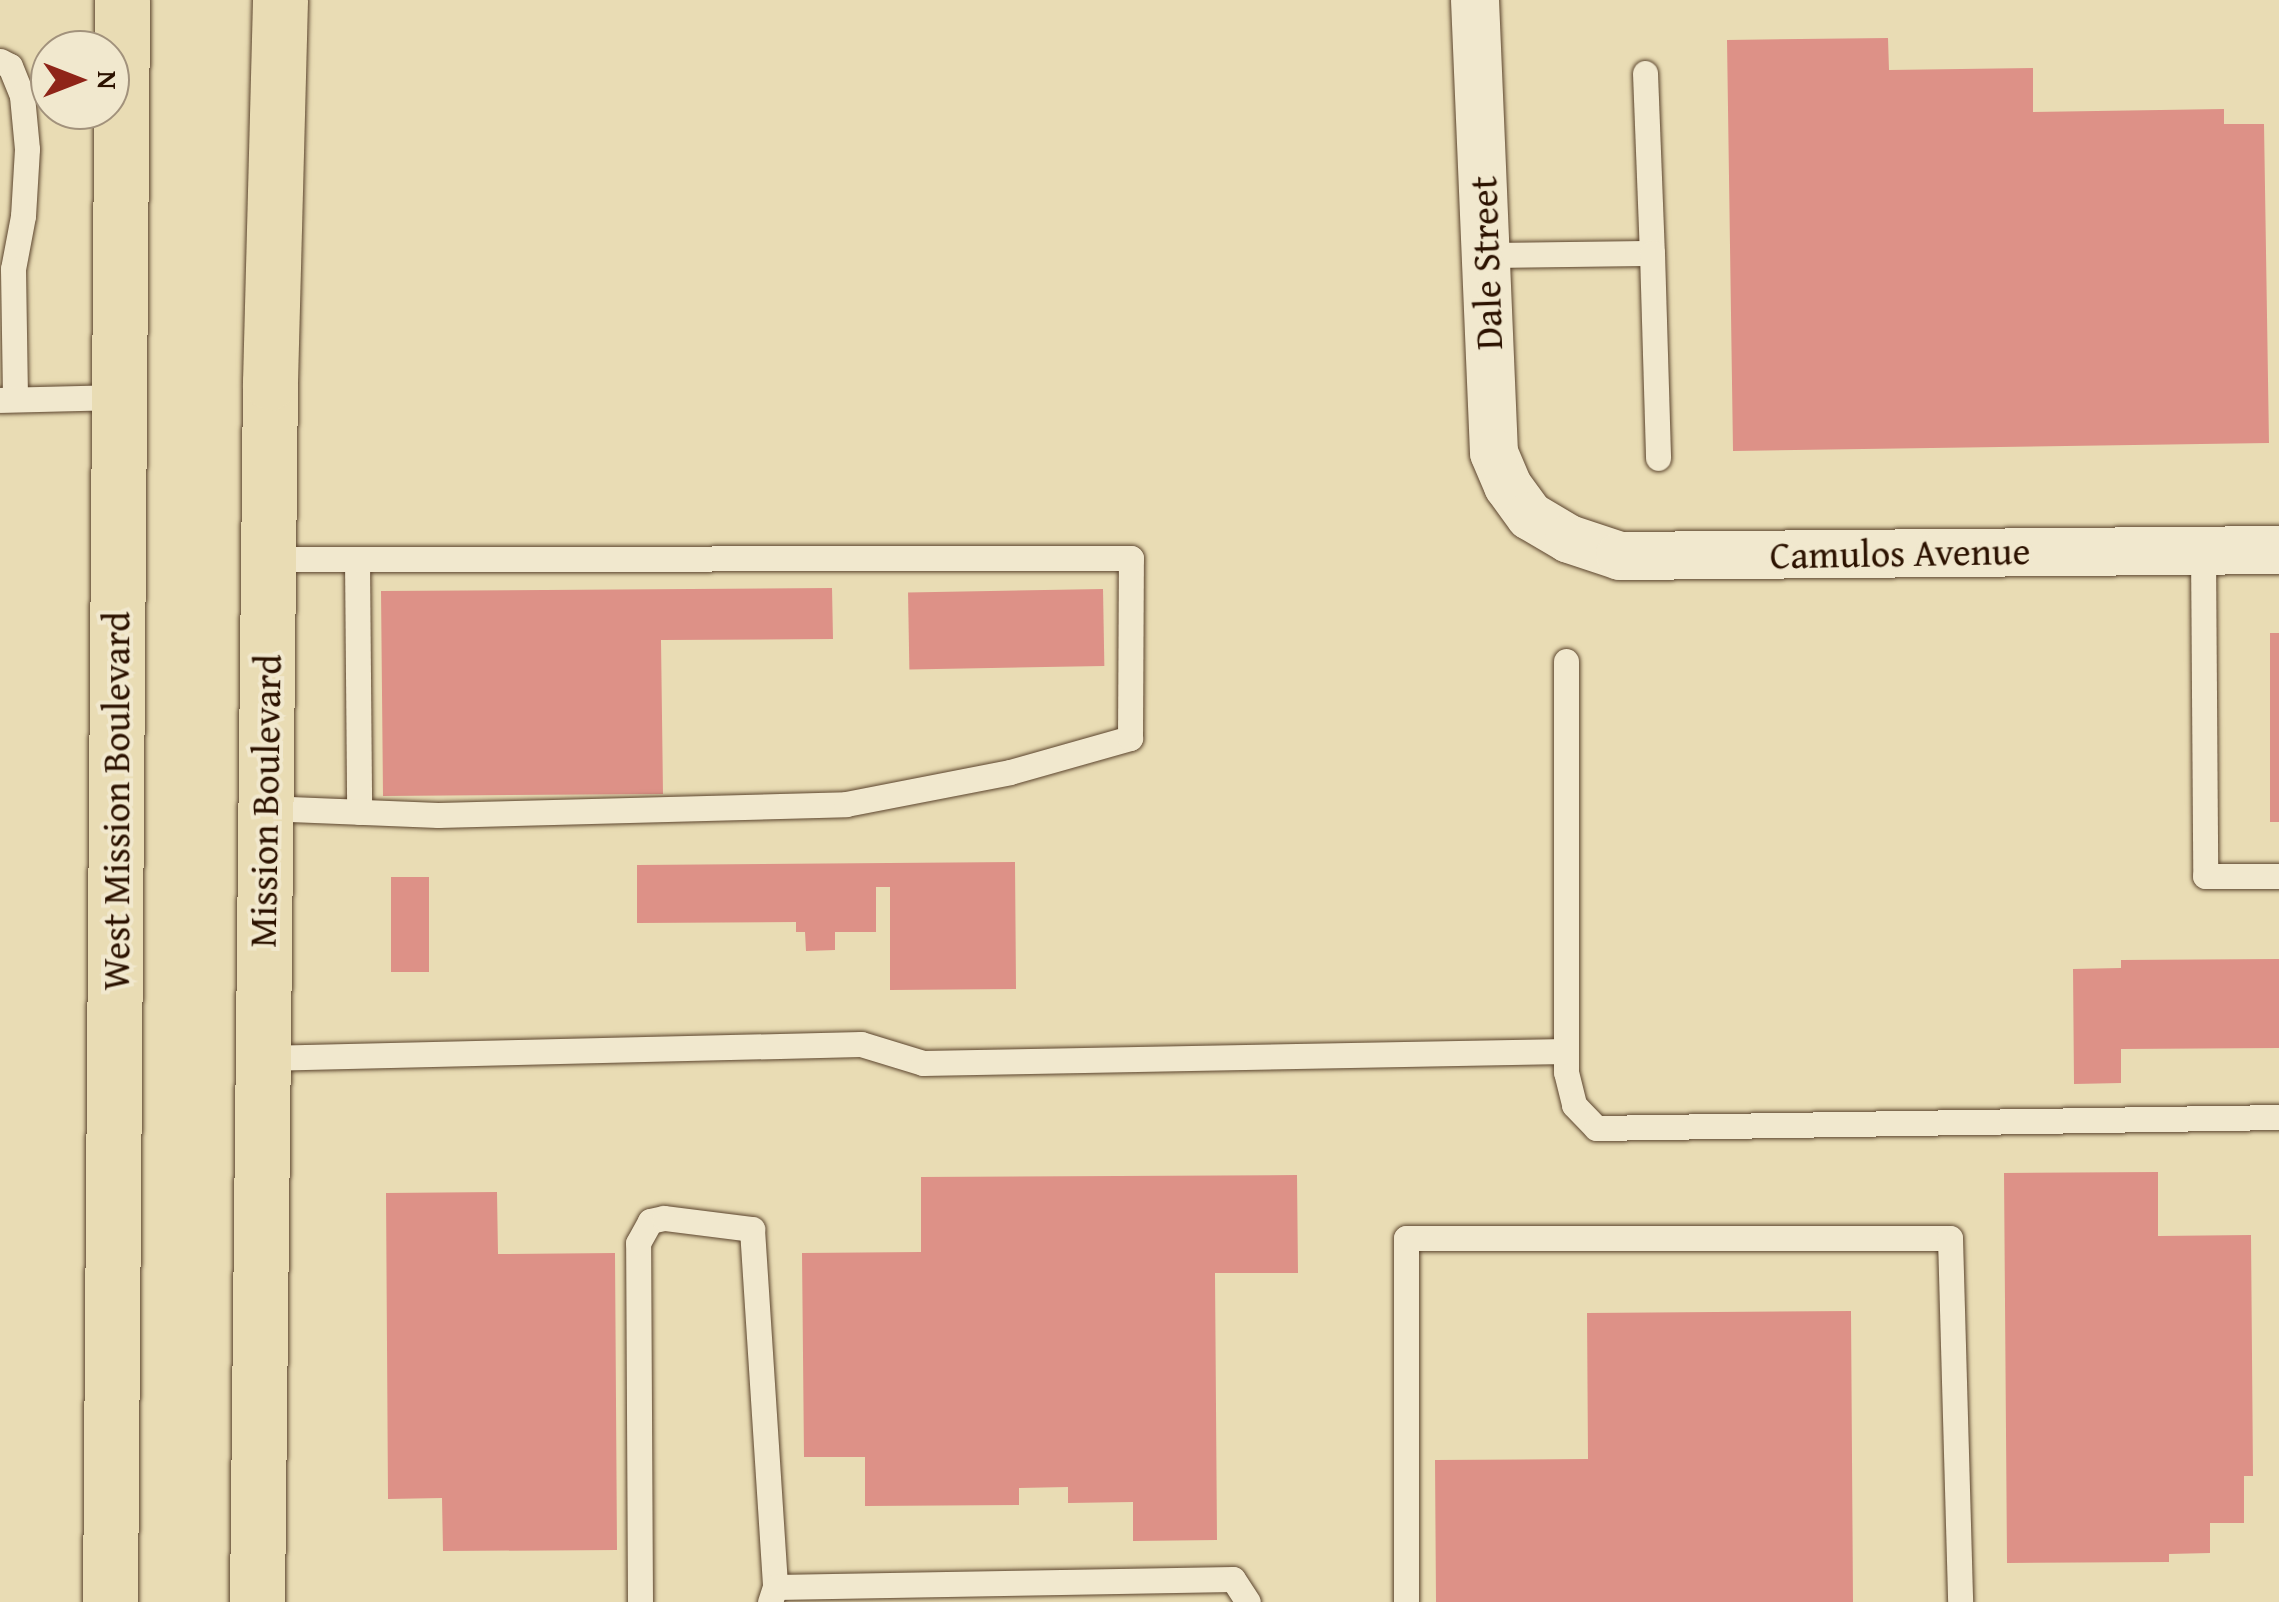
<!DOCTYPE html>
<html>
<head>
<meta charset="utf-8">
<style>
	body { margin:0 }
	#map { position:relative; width:2279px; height:1602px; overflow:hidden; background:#e9dcb4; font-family:"Gentium Book Plus",serif }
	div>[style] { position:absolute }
	.building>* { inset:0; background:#dd9187; transform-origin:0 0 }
	.roads { filter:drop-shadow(0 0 2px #5b442d) drop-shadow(0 0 2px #5b442d) }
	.service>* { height:25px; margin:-12.5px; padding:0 12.5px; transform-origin:12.5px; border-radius:12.5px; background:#f1e8ce }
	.minor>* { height:48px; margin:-24px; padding:0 24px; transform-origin:24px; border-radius:24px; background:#f1e8ce }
	.primary>* { height:55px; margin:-27.5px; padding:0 27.5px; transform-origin:27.5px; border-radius:27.5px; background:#e9dcb4 }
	span { translate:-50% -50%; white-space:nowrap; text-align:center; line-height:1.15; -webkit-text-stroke:8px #f1e8ce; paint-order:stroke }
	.street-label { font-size:38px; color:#2c1200 }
	.north { position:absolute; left:30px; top:30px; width:100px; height:100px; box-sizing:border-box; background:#f1e8ce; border:2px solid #a2927c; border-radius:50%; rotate:90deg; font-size:28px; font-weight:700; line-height:40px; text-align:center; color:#2c1200 }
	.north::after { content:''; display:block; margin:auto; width:35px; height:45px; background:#8f2418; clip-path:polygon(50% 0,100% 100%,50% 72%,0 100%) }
</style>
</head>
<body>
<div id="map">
	<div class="building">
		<i style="clip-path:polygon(1888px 38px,1889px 70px,2033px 68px,2033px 112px,2224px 109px,2224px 124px,2264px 124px,2269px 443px,1733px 451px,1727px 40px)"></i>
		<i style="clip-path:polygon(832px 588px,833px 639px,661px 640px,663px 794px,383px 796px,381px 591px)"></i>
		<i style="left:1103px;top:589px;width:77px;height:195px;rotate:89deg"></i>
		<i style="left:2270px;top:633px;width:9px;height:189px"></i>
		<i style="clip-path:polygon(1015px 862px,1016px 989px,890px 990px,890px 887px,876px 887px,876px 932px,835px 932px,835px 950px,806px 951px,805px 932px,796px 932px,796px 922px,637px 923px,637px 865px)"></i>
		<i style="left:391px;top:877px;width:38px;height:95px"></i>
		<i style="clip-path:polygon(2279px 959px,2279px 1048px,2121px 1049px,2121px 1083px,2074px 1084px,2073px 969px,2121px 968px,2121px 960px)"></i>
		<i style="clip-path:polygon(2158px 1172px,2158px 1236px,2251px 1235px,2253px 1476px,2244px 1476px,2244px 1523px,2210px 1523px,2210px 1553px,2169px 1554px,2169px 1562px,2007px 1563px,2004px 1173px)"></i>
		<i style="clip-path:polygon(1297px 1175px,1298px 1273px,1215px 1273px,1217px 1540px,1133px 1541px,1133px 1502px,1068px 1503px,1068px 1487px,1019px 1488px,1019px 1505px,865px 1506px,865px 1457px,804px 1457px,802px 1253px,921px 1252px,921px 1177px)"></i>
		<i style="clip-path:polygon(497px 1192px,498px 1254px,615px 1253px,617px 1550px,443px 1551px,442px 1498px,388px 1499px,386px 1193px)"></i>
		<i style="clip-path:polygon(1851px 1311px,1853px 1602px,1436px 1602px,1435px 1460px,1588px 1459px,1587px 1313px)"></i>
	</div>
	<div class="roads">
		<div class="service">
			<i style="left:0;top:61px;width:11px;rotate:27deg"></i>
			<i style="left:10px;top:66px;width:32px;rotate:68deg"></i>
			<i style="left:22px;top:96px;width:53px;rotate:84.6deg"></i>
			<i style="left:27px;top:149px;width:67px;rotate:93.4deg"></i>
			<i style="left:23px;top:216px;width:54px;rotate:100.7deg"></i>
			<i style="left:13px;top:269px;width:130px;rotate:89.1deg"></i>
			<i style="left:1645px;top:73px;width:180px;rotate:87.8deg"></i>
			<i style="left:1485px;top:255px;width:167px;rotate:-0.7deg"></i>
			<i style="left:1652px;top:253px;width:205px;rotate:88.3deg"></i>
			<i style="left:0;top:400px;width:119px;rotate:-1.4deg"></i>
			<i style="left:2203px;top:550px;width:326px;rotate:89.6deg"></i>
			<i style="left:2205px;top:876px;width:74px"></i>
			<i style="left:357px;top:560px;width:252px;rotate:89.5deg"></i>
			<i style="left:1566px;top:661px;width:411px;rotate:90deg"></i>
			<i style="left:1566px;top:1072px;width:34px;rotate:76deg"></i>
			<i style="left:1574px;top:1105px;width:32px;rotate:46deg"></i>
			<i style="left:1596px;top:1128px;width:683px;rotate:-0.92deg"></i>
			<i style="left:265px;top:808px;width:173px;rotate:2.3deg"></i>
			<i style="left:438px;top:815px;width:408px;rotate:-1.5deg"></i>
			<i style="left:846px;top:804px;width:167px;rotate:-11deg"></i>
			<i style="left:1010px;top:772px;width:125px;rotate:-15.8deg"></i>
			<i style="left:1130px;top:738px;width:180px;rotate:-89.7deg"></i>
			<i style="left:1131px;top:558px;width:864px;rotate:179.93deg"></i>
			<i style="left:263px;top:1058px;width:598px;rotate:-1.34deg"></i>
			<i style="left:861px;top:1044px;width:65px;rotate:17deg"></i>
			<i style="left:923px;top:1063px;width:643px;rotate:-1.07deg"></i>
			<i style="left:640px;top:1602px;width:359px;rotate:-90.3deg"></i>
			<i style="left:638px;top:1243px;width:25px;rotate:-61deg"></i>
			<i style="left:650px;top:1221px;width:14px;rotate:-12deg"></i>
			<i style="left:664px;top:1218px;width:89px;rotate:7.1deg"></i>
			<i style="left:752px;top:1229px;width:359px;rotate:86.3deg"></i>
			<i style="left:770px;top:1602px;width:16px;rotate:-72deg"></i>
			<i style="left:775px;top:1587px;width:458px;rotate:-1deg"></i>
			<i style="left:1233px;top:1579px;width:27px;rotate:57deg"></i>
			<i style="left:1406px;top:1602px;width:364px;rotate:-90deg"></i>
			<i style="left:1406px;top:1238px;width:544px"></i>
			<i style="left:1950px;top:1238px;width:364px;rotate:88.4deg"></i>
		</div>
		<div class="minor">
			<i style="left:1475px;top:0;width:453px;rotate:87.6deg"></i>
			<i style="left:1494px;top:453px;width:36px;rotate:67deg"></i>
			<i style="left:1508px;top:486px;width:37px;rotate:54deg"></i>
			<i style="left:1530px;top:516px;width:45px;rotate:30.5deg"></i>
			<i style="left:1569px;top:539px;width:54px;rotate:18.4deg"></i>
			<i style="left:1620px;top:556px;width:659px;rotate:-0.52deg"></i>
		</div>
		<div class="primary">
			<i style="left:110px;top:1602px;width:1602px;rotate:-89.57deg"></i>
			<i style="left:257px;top:1602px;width:1220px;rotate:-89.39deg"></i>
			<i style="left:270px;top:382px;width:382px;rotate:-88.5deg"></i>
		</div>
	</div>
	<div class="street-label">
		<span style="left:1486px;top:263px;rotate:-92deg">Dale Street</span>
		<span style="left:1900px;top:553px;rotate:-1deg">Camulos Avenue</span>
		<span style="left:116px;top:801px;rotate:-90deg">West Mission Boulevard</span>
		<span style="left:265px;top:801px;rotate:-89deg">Mission Boulevard</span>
	</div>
	<div class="north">N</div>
</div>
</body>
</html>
